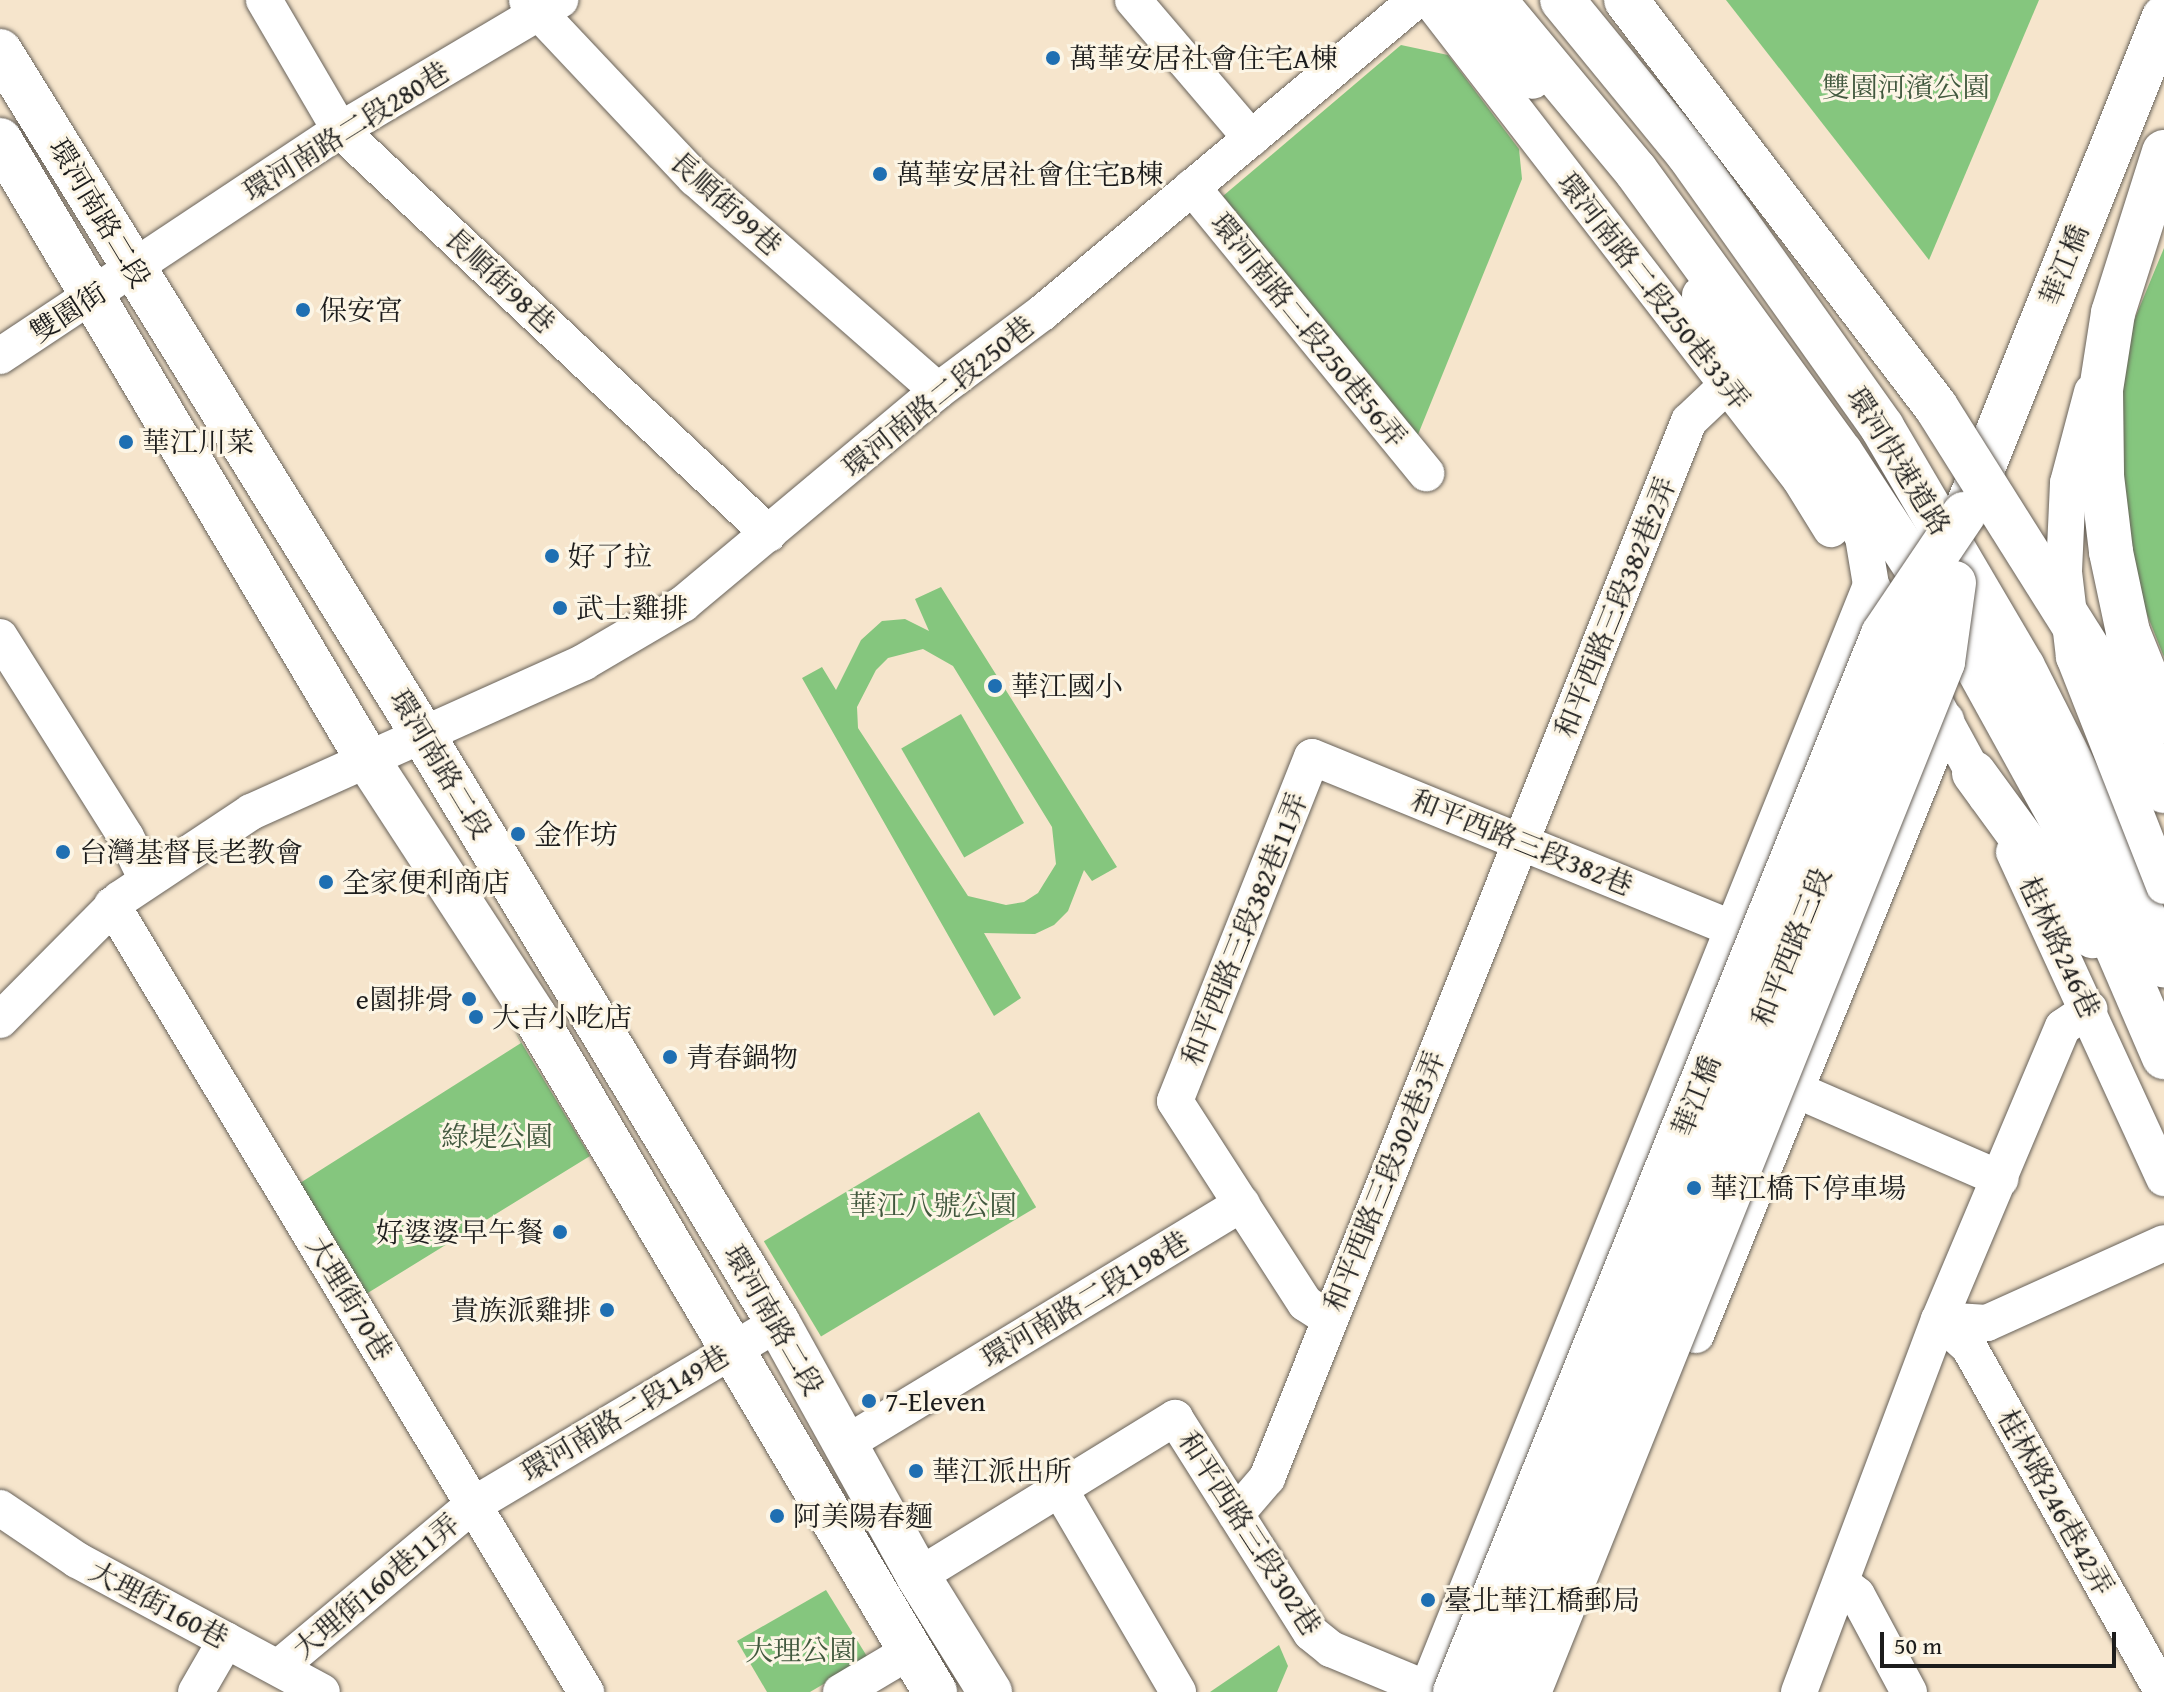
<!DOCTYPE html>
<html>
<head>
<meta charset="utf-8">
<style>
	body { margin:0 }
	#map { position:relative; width:2164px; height:1692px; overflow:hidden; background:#f6e5cc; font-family:"Gentium Book Plus","Noto Serif TC",serif }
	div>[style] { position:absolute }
	.green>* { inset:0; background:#85c67e; transform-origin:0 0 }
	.roads { filter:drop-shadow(0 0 2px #68625a) drop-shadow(0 0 2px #68625a) }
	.street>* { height:36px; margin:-18px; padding:0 18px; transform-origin:18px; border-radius:18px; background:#fff }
	.secondary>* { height:44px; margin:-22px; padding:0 22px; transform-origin:22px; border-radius:22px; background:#fff }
	.primary>* { height:44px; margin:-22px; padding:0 22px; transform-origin:22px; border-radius:22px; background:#fff }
	.highway>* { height:44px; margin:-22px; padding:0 22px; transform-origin:22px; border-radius:22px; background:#fff }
	.bridges { filter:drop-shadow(0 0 2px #68625a) drop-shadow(0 0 2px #68625a) }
	.street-bridge>* { height:36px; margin:-18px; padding:0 18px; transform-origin:18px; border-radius:18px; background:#fff }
	.primary-bridge>* { height:44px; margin:-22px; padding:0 22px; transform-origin:22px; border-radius:22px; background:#fff }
	.highway-bridge>* { height:44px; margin:-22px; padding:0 22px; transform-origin:22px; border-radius:22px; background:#fff }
	.dots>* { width:22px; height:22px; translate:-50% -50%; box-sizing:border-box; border:4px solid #fcf5e5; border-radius:50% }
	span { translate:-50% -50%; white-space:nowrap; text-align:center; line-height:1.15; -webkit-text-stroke:6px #fcf5e5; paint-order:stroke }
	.poi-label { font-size:28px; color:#1c1c1c }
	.left { translate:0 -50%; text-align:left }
	.right { translate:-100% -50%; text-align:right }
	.park-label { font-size:28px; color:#41583e }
	.street-label { font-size:28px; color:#1c1c1c }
	.scale { position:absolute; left:1880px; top:1632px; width:236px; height:36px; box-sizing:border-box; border:4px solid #1c1c1c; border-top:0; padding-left:10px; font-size:24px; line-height:28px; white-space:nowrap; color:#1c1c1c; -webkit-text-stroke:6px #fcf5e5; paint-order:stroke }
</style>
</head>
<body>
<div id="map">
	<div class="green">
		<i style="clip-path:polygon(1726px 0,2039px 0,1929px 260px)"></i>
		<i style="clip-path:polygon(1401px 45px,1448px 55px,1519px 149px,1522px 179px,1417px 437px,1223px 196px)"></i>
		<i style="clip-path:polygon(2164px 248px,2164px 657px,2081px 449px)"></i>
		<i style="clip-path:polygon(evenodd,941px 587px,1117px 867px,1092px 881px,1084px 870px,1068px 911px,1054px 925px,1035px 934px,984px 933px,1021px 998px,994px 1016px,802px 678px,822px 667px,836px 690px,861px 640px,882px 621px,905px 619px,929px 631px,915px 599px,941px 587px,923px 649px,953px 666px,1052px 827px,1056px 864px,1038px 893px,1024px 902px,1006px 905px,968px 896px,858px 728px,857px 707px,876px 670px,888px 658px,923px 649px)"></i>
		<i style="left:961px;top:714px;width:126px;height:69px;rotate:60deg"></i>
		<i style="clip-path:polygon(515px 1032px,590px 1156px,358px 1299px,289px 1190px,521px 1043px)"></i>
		<i style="left:979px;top:1112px;width:111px;height:251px;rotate:59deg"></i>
		<i style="clip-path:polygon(826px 1590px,868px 1658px,810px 1692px,767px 1692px,737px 1641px)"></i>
		<i style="clip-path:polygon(1279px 1645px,1288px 1666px,1277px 1692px,1210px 1692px)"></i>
	</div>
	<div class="roads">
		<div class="street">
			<i style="left:264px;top:0;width:151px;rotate:59.7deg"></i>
			<i style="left:340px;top:130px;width:589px;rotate:43.28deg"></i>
			<i style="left:527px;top:0;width:245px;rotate:46.7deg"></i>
			<i style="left:695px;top:178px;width:323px;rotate:41.2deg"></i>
			<i style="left:1133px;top:0;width:182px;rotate:49.5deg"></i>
			<i style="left:1430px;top:0;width:605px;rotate:52.32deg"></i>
			<i style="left:1800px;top:479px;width:59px;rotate:58.2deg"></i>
			<i style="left:1464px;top:0;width:106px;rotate:49.6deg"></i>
			<i style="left:1192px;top:187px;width:370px;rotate:50.7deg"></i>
			<i style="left:1700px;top:295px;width:212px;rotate:54.6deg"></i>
			<i style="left:1823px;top:468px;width:80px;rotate:59.9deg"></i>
			<i style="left:1863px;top:537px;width:49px;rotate:80.5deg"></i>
			<i style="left:1871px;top:585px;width:240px;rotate:61.4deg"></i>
			<i style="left:0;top:356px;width:408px;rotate:-33.6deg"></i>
			<i style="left:340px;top:130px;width:256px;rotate:-30.6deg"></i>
			<i style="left:0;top:637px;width:236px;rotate:57.8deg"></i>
			<i style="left:126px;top:837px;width:48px;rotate:64deg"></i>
			<i style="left:2014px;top:852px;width:359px;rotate:65.3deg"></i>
			<i style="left:112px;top:905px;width:919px;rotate:58.94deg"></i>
			<i style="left:0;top:1020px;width:170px;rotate:-45.2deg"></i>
			<i style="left:120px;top:899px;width:157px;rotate:-33.6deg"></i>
			<i style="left:251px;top:812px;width:365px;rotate:-24.2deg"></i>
			<i style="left:584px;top:662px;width:115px;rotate:-30.4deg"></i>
			<i style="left:683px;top:604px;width:329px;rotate:-39.9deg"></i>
			<i style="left:935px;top:393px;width:134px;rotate:-36.8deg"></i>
			<i style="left:1042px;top:313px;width:488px;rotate:-39.9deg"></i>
			<i style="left:1796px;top:1090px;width:223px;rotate:23.5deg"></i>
			<i style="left:1328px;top:1318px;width:27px;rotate:-147deg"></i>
			<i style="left:1305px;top:1303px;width:240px;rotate:-122.8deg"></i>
			<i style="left:1175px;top:1101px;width:370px;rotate:-68.3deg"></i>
			<i style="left:1312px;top:757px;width:453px;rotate:22.2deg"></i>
			<i style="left:1732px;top:928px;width:17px;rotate:45deg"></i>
			<i style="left:1939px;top:1320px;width:40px;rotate:42deg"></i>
			<i style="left:1969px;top:1347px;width:396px;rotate:60.7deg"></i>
			<i style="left:1939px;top:1320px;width:48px;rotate:3.6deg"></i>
			<i style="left:1987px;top:1323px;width:194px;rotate:-24.3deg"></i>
			<i style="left:1696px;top:1335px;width:664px;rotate:-67.88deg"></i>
			<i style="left:845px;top:1444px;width:464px;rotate:-31.2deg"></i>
			<i style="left:1059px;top:1488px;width:236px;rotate:59.7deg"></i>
			<i style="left:0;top:1508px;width:93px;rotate:34deg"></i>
			<i style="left:77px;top:1560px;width:278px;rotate:28.3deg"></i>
			<i style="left:1236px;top:1514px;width:48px;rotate:-49.3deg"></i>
			<i style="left:1267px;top:1478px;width:1138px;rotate:-68.24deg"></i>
			<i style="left:1689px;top:421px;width:52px;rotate:-43.5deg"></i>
			<i style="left:918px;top:1576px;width:302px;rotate:-31.6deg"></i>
			<i style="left:1175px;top:1418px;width:254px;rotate:57.7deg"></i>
			<i style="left:1311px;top:1633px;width:26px;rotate:39deg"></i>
			<i style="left:1331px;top:1649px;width:104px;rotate:22.6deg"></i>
			<i style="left:1842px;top:1583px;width:19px;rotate:39deg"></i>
			<i style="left:1857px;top:1595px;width:110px;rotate:61.8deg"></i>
			<i style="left:279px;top:1667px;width:253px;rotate:-39.9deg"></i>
			<i style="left:473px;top:1505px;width:355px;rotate:-30.8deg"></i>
			<i style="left:196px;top:1692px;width:60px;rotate:-60deg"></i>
			<i style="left:841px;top:1692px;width:80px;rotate:-30.7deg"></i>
			<i style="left:1426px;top:1692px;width:1193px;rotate:-68.1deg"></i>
			<i style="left:1799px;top:1692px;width:397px;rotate:-69.4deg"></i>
			<i style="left:1939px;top:1320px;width:318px;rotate:-67.1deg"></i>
			<i style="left:2063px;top:1027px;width:32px;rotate:-34deg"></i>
		</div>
		<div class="secondary">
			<i style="left:0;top:51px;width:804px;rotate:58.27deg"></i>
			<i style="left:423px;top:735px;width:687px;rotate:58.88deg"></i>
			<i style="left:778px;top:1323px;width:289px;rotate:61deg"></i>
			<i style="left:918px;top:1576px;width:137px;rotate:58.2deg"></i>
			<i style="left:0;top:140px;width:723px;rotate:59.32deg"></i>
			<i style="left:369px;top:762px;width:304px;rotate:56.9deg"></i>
			<i style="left:535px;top:1017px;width:785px;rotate:59.35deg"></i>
		</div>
		<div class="primary">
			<i style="left:1967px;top:508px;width:529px;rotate:-68.14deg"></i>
		</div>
		<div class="highway">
			<i style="left:1494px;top:0;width:222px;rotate:50.3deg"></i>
			<i style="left:1636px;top:171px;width:349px;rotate:54deg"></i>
			<i style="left:1841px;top:453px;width:212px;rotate:56.9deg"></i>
			<i style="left:1957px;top:631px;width:219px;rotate:61.1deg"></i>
			<i style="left:2063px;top:823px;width:255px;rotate:66.7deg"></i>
			<i style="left:1562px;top:0;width:199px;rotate:50.7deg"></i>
			<i style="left:1688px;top:154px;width:335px;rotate:54.6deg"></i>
			<i style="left:1882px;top:427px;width:278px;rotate:59.6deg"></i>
			<i style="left:2023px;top:667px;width:217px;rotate:63.2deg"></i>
			<i style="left:2121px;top:861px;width:113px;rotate:67.7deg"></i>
			<i style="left:1974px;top:773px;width:202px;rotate:53.9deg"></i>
		</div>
	</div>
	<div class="bridges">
		<div class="street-bridge">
			<i style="left:2092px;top:392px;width:94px;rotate:104.8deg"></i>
			<i style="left:2068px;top:483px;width:89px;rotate:92.6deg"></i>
			<i style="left:2064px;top:572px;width:86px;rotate:83.3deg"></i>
			<i style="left:2074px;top:657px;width:246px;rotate:68.5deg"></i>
		</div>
		<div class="primary-bridge">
			<i style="left:1455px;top:1692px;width:1141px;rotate:-67.97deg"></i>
			<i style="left:1883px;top:634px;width:145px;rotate:-56deg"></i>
			<i style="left:1493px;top:1692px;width:1186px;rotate:-68.22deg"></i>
			<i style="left:1529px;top:1692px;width:1110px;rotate:-68.1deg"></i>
			<i style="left:1943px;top:662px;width:80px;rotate:-82.1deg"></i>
		</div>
		<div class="highway-bridge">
			<i style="left:1626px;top:0;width:512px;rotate:52.7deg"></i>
			<i style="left:1936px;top:407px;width:298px;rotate:57.8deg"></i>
			<i style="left:2095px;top:659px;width:149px;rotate:62.4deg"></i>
			<i style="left:2164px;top:152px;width:169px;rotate:107.6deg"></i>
			<i style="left:2113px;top:313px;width:78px;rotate:98.9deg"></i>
			<i style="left:2101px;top:390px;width:86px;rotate:89.3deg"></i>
			<i style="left:2102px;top:476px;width:77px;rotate:83.2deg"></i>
			<i style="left:2111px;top:552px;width:82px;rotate:78deg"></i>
			<i style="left:2128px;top:632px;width:96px;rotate:68deg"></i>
		</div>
	</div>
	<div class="dots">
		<i style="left:1053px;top:58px;background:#1f6fb2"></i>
		<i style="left:880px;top:174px;background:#1f6fb2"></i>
		<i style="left:303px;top:310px;background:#1f6fb2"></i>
		<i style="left:126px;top:442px;background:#1f6fb2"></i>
		<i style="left:552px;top:556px;background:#1f6fb2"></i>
		<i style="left:560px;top:608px;background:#1f6fb2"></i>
		<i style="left:995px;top:686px;background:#1f6fb2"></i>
		<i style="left:518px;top:834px;background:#1f6fb2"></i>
		<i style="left:63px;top:852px;background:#1f6fb2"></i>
		<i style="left:326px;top:882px;background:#1f6fb2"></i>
		<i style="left:469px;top:999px;background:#1f6fb2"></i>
		<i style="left:476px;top:1017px;background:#1f6fb2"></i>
		<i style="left:670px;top:1057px;background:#1f6fb2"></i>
		<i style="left:1694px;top:1188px;background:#1f6fb2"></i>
		<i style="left:560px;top:1232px;background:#1f6fb2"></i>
		<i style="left:607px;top:1310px;background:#1f6fb2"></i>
		<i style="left:869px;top:1401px;background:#1f6fb2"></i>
		<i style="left:916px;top:1471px;background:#1f6fb2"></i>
		<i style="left:777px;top:1516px;background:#1f6fb2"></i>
		<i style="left:1428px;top:1600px;background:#1f6fb2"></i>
	</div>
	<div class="poi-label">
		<span class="left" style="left:1069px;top:58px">萬華安居社會住宅A棟</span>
		<span class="left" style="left:896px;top:174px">萬華安居社會住宅B棟</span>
		<span class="left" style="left:319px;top:310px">保安宮</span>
		<span class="left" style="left:142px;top:442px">華江川菜</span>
		<span class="left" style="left:568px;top:556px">好了拉</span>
		<span class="left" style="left:576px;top:608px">武士雞排</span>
		<span class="left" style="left:1011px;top:686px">華江國小</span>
		<span class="left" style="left:534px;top:834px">金作坊</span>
		<span class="left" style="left:79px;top:852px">台灣基督長老教會</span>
		<span class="left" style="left:342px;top:882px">全家便利商店</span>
		<span class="right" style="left:453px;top:999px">e園排骨</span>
		<span class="left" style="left:492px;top:1017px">大吉小吃店</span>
		<span class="left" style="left:686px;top:1057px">青春鍋物</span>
		<span class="left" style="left:1710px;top:1188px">華江橋下停車場</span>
		<span class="right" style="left:544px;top:1232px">好婆婆早午餐</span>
		<span class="right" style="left:591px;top:1310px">貴族派雞排</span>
		<span class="left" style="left:885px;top:1401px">7-Eleven</span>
		<span class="left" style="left:932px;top:1471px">華江派出所</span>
		<span class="left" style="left:793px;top:1516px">阿美陽春麵</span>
		<span class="left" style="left:1444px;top:1600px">臺北華江橋郵局</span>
	</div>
	<div class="park-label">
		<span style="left:1906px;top:87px">雙園河濱公園</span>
		<span style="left:497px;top:1136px">綠堤公園</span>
		<span style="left:933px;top:1205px">華江八號公園</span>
		<span style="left:801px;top:1650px">大理公園</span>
	</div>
	<div class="street-label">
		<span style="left:346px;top:131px;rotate:-32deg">環河南路二段280巷</span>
		<span style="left:726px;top:203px;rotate:42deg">長順街99巷</span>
		<span style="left:100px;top:213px;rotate:59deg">環河南路二段</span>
		<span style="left:2064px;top:265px;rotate:-68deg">華江橋</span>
		<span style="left:500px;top:280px;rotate:43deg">長順街98巷</span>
		<span style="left:1654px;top:291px;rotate:52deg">環河南路二段250巷33弄</span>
		<span style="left:68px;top:312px;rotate:-33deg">雙園街</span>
		<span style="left:1309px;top:330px;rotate:51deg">環河南路二段250巷56弄</span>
		<span style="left:938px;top:396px;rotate:-39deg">環河南路二段250巷</span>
		<span style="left:1899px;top:461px;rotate:58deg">環河快速道路</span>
		<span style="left:1615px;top:607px;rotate:-68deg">和平西路三段382巷2弄</span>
		<span style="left:441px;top:764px;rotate:59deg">環河南路二段</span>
		<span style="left:1522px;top:842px;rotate:22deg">和平西路三段382巷</span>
		<span style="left:1244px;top:929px;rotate:-68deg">和平西路三段382巷11弄</span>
		<span style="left:1791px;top:947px;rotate:-68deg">和平西路三段</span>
		<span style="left:2060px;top:947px;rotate:65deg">桂林路246巷</span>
		<span style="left:1696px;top:1096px;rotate:-68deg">華江橋</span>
		<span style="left:1384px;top:1181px;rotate:-68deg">和平西路三段302巷3弄</span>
		<span style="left:350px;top:1298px;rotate:59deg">大理街70巷</span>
		<span style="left:1085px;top:1299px;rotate:-31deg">環河南路二段198巷</span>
		<span style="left:774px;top:1320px;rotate:60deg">環河南路二段</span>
		<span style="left:625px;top:1413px;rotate:-31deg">環河南路二段149巷</span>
		<span style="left:2056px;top:1502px;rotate:61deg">桂林路246巷42弄</span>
		<span style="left:1250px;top:1533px;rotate:57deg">和平西路三段302巷</span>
		<span style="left:376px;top:1586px;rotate:-40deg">大理街160巷11弄</span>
		<span style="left:159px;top:1604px;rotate:28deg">大理街160巷</span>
	</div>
	<div class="scale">50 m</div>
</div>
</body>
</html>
